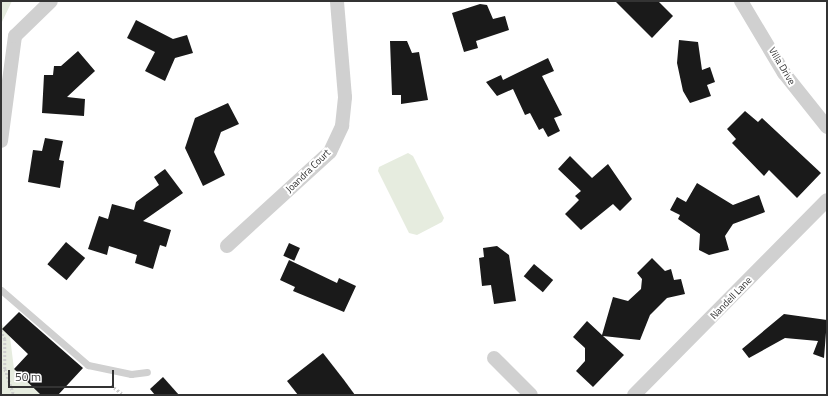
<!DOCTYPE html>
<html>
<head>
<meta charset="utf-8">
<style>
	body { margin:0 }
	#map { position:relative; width:828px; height:396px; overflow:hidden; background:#fff; font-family:"Titillium Web",sans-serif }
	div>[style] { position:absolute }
	.green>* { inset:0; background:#e6ecdf }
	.building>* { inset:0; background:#1a1a1a; transform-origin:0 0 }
	.path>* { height:2.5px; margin-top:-1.25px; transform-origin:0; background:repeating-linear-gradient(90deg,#cdcdcd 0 2px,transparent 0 4px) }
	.lane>* { height:7px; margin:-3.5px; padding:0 3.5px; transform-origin:3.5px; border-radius:3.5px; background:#d0d0d0 }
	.street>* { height:14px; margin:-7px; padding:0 7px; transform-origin:7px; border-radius:7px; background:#d0d0d0 }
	span { translate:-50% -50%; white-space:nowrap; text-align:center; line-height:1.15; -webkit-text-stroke:4px #fff; paint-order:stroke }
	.street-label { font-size:10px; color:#333 }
	.frame { position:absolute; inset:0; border:2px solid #333; pointer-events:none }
	.scale { position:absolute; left:8px; top:370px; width:106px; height:18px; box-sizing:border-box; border:2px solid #333; border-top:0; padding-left:5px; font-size:12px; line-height:14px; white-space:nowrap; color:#333; -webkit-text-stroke:3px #fff; paint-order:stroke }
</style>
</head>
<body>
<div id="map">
	<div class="green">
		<i style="clip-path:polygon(1px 1px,12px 1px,1px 24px)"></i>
		<i style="clip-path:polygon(408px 153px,413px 156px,444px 218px,442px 222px,417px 235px,409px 233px,378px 171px,379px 167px)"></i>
		<i style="clip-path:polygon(1px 323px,10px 337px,14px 369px,41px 395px,1px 395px)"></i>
	</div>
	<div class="building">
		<i style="clip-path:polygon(615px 1px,658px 1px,673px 16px,652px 38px)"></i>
		<i style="clip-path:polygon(480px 4px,487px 5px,493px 19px,505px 16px,509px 30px,476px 41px,478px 48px,464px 52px,452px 13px)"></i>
		<i style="clip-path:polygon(136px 20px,173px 39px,187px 35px,193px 53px,175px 58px,165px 81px,145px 71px,155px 52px,127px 38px)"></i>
		<i style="clip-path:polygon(679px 40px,698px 42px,702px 70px,710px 67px,715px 82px,707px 85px,711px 96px,690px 103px,683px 91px,677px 63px)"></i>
		<i style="clip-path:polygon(390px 41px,407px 41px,412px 53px,419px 52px,428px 100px,401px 104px,401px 95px,392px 95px)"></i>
		<i style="clip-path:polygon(78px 51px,95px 71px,67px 97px,85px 99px,84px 116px,42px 113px,44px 75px,53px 75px,54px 66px,61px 66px)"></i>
		<i style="clip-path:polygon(548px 58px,554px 71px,542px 76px,562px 115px,554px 118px,560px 131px,548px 137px,543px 128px,539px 130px,530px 113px,525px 115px,513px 89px,497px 96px,486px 82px,501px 75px,503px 80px)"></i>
		<i style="clip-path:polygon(228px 103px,239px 124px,221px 132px,214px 152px,225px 175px,203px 186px,185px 148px,195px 118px)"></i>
		<i style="clip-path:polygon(745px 111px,758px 122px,762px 118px,821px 173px,797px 198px,769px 170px,764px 176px,732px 143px,736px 139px,727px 129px)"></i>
		<i style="clip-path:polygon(45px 138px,63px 141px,59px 160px,64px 161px,60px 188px,28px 182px,33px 150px,42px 151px)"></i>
		<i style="clip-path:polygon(570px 156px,592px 178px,608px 164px,632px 199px,620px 211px,613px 204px,581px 230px,565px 214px,579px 200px,575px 196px,581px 191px,558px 169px)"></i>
		<i style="clip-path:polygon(165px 169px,183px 193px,143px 221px,171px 230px,166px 247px,160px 245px,153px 269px,135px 263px,137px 255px,109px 246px,107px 255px,88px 249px,99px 216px,108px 219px,112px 204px,134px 210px,136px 202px,159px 185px,154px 177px)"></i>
		<i style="clip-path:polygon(697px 183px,733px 205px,759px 195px,765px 212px,733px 224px,725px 236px,729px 250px,709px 255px,699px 250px,700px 234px,678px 219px,680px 215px,670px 210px,677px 197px,686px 202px)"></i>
		<i style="left:66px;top:242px;width:25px;height:29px;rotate:40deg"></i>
		<i style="left:289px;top:243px;width:12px;height:14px;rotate:24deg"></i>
		<i style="clip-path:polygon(497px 246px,509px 255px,516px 301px,494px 304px,491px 285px,482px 286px,479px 258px,484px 257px,483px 248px)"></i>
		<i style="clip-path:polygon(652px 258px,665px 271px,671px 269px,674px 280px,681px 279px,685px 294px,667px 298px,650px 315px,640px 340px,603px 336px,624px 355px,593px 387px,576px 371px,585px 361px,585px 348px,573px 337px,587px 321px,602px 335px,613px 297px,628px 301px,641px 289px,642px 279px,637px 273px)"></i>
		<i style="clip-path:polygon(289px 260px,337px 283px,339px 278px,356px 286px,344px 312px,293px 291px,295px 287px,280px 280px)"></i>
		<i style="left:534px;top:264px;width:25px;height:16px;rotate:40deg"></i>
		<i style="clip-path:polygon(19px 312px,83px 368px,58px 395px,41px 395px,14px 369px,28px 354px,2px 329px)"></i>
		<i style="clip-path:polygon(784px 314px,827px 320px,824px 358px,813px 354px,818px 341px,785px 338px,749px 358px,742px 349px)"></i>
		<i style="clip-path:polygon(323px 353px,344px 380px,355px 395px,298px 395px,287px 381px)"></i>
		<i style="clip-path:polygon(163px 377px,179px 395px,155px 395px,150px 389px)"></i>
	</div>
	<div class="path">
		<i style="left:1px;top:330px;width:10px;rotate:66deg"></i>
		<i style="left:5px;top:339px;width:30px;rotate:90deg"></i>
		<i style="left:5px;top:369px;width:28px;rotate:71deg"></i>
		<i style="left:111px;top:385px;width:16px;rotate:38deg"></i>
	</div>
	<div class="lane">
		<i style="left:1px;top:290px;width:115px;rotate:40.8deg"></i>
		<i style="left:88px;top:365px;width:44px;rotate:11.8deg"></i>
		<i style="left:131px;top:374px;width:16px;rotate:-7deg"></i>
	</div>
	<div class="street">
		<i style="left:741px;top:1px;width:84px;rotate:59.2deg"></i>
		<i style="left:784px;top:73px;width:69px;rotate:51.5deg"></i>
		<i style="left:1px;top:141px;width:106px;rotate:-82.4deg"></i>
		<i style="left:15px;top:36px;width:50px;rotate:-44.2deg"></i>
		<i style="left:227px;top:246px;width:139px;rotate:-42.4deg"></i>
		<i style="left:330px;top:152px;width:29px;rotate:-65deg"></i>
		<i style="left:342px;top:126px;width:29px;rotate:-84deg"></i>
		<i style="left:345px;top:97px;width:96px;rotate:-94.8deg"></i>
		<i style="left:494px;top:358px;width:52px;rotate:45deg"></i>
		<i style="left:634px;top:395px;width:274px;rotate:-45.3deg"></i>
	</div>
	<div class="street-label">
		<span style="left:782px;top:66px;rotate:59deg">Villa Drive</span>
		<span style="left:308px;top:171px;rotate:-44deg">Joandra Court</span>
		<span style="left:731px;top:298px;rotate:-46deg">Nandell Lane</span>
	</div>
	<div class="frame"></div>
	<div class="scale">50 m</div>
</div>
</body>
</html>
